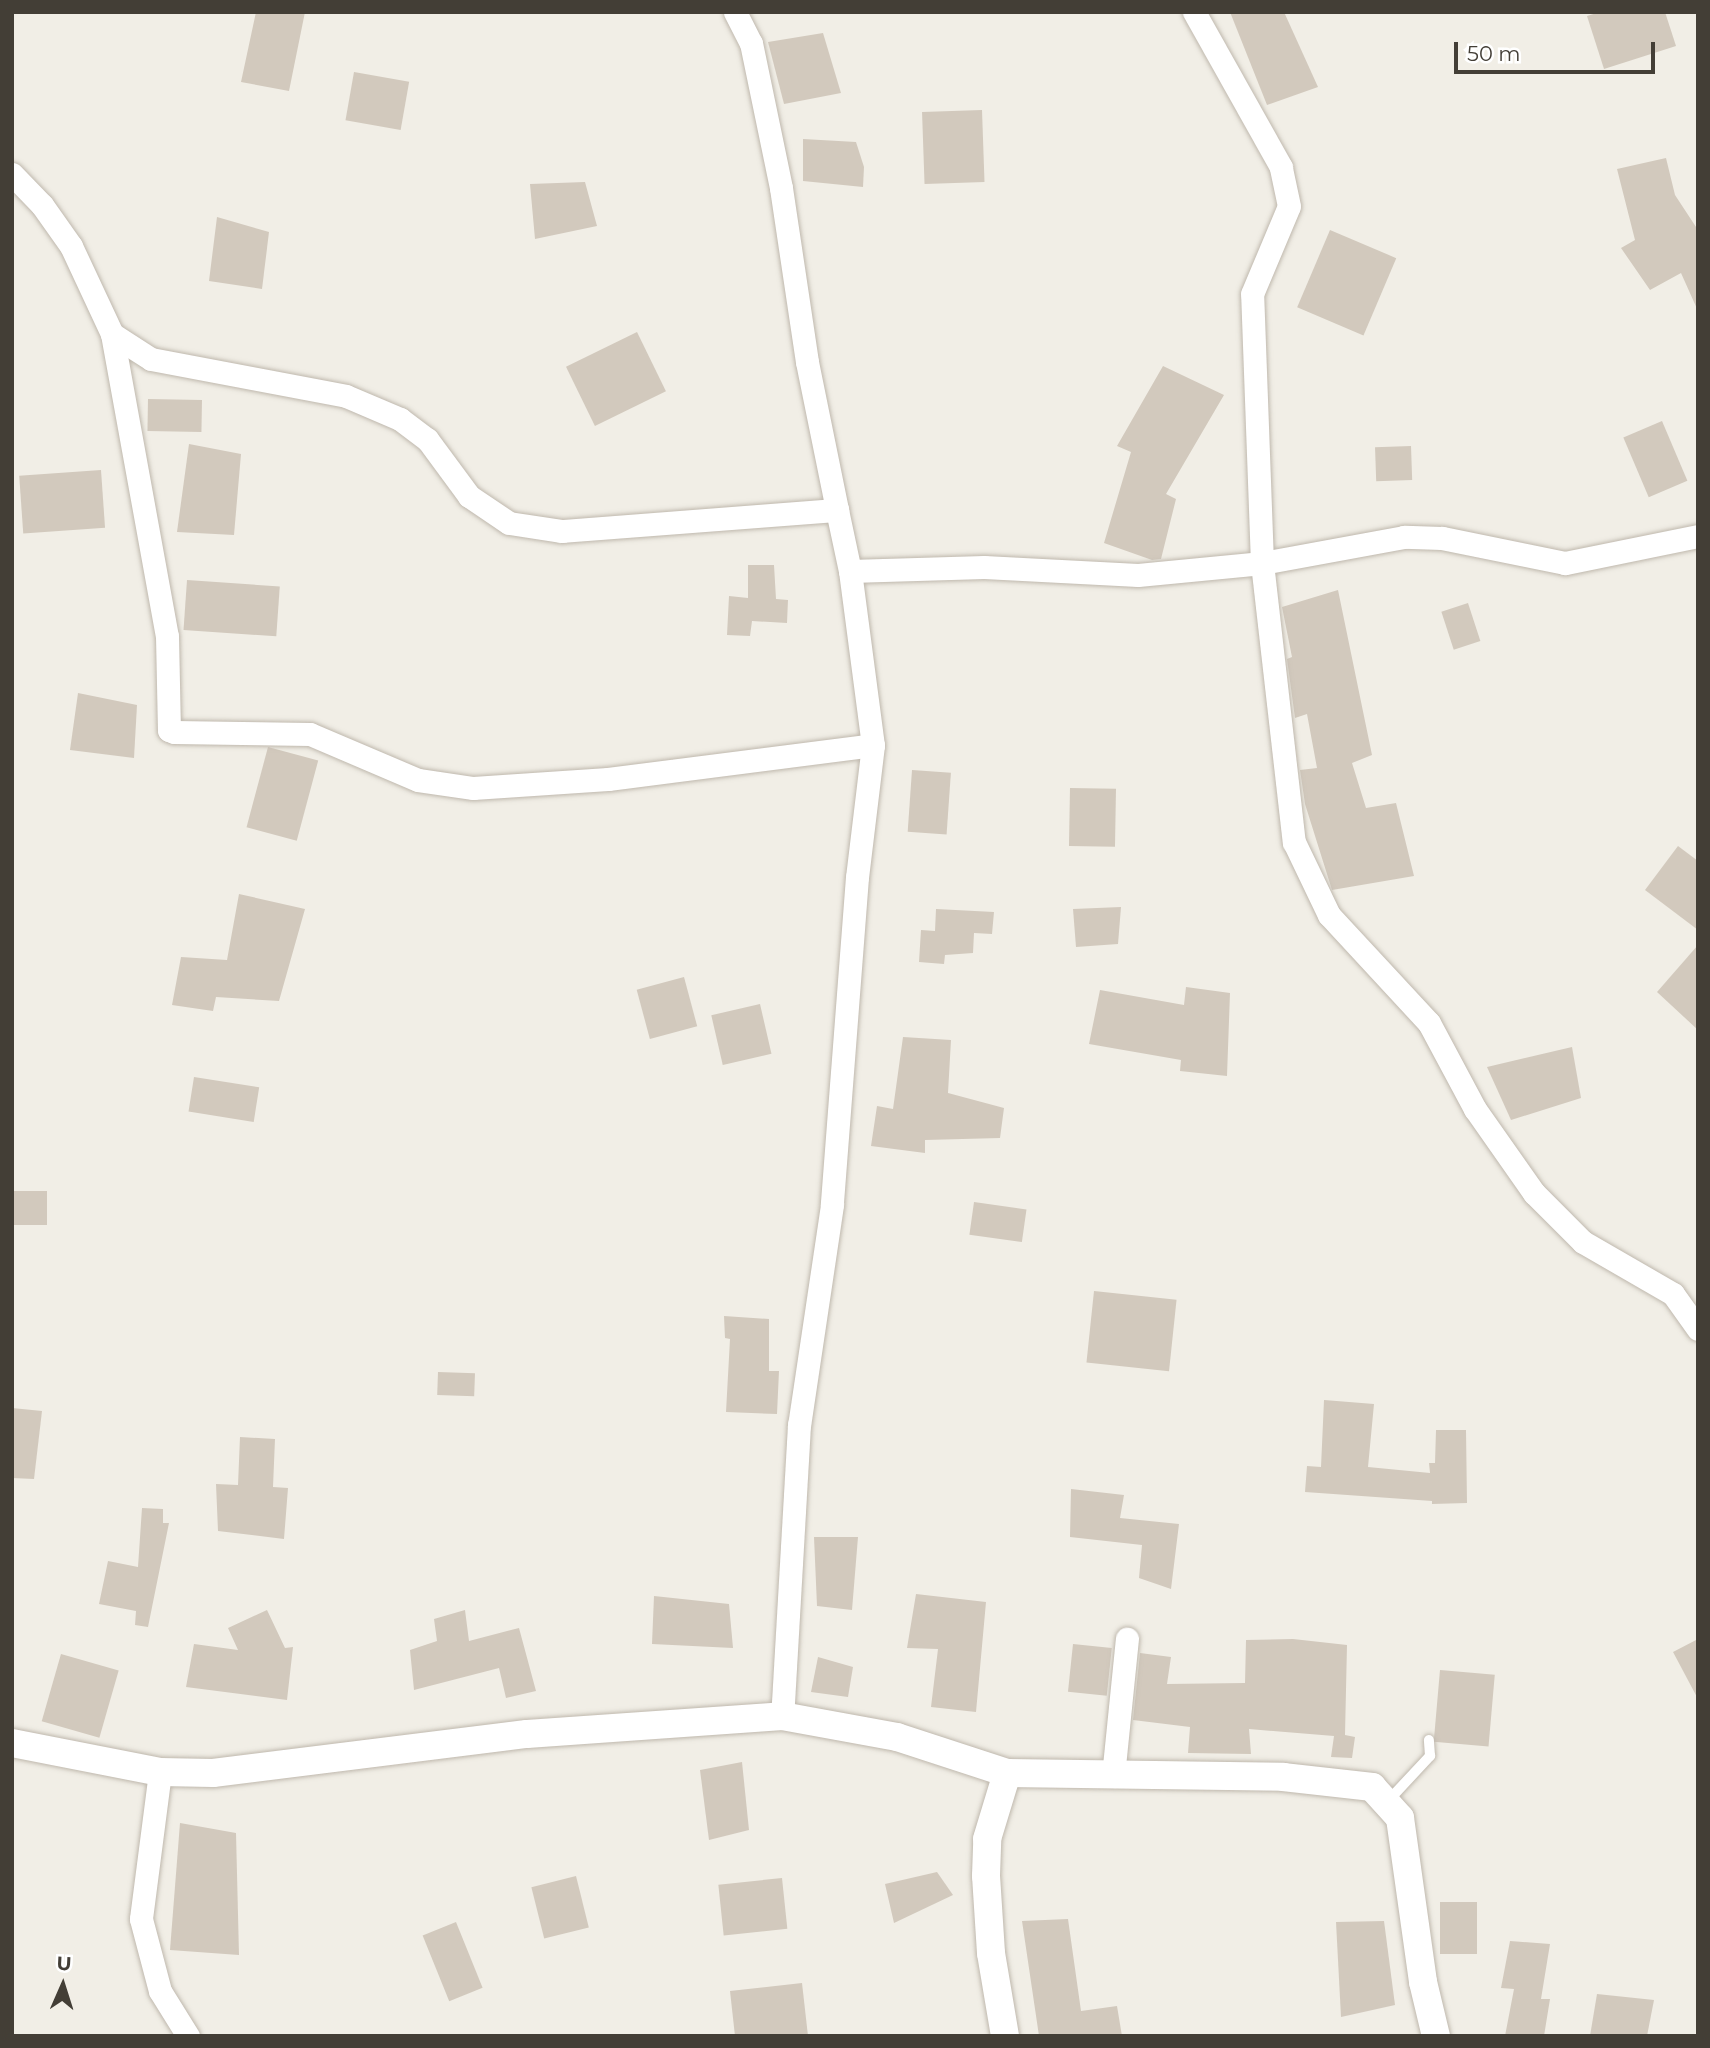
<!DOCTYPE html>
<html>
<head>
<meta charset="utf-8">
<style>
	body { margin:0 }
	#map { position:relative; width:1710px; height:2048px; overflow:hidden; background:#f1eee6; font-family:Montserrat,sans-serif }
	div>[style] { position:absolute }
	.building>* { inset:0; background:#d2c9bd; transform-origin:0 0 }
	.roads { filter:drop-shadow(0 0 2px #bfb8ad) drop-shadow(0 0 2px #bfb8ad) }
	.service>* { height:10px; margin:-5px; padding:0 5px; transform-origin:5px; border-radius:5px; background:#fff }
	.minor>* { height:23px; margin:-11.5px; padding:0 11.5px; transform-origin:11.5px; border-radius:11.5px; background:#fff }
	.tertiary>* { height:28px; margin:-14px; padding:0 14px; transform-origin:14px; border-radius:14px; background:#fff }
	span { translate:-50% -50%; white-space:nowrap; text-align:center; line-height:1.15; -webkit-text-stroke:5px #fff; paint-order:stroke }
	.frame { position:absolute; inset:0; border:14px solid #433e36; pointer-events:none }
	.north { position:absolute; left:28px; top:1950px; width:70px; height:70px; -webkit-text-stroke:5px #fff; paint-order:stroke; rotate:3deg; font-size:19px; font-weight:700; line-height:28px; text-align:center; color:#433e36 }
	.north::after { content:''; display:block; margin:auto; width:24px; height:32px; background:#433e36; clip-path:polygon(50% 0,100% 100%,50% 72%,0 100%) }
	.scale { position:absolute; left:1454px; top:42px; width:201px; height:32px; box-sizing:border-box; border:4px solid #433e36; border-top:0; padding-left:9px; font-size:21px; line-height:24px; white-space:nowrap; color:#433e36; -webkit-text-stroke:5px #fff; paint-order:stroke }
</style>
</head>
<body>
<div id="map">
	<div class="building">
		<i style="clip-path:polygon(256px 12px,305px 12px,289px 91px,241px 82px)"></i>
		<i style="clip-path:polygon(1230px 12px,1284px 12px,1318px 87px,1267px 105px)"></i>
		<i style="clip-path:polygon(1600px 12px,1665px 12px,1676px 46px,1604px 69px,1587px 16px)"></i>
		<i style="clip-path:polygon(823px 33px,841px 93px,784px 104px,768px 42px)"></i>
		<i style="left:354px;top:72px;width:56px;height:49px;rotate:10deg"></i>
		<i style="left:982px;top:110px;width:72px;height:60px;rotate:88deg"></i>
		<i style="clip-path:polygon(803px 139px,856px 142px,864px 167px,863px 187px,803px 181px)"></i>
		<i style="clip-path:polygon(1666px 158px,1675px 195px,1698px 230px,1698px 311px,1681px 273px,1650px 290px,1621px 248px,1635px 240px,1617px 169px)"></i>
		<i style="clip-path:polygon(585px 182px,597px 226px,535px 239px,530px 184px)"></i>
		<i style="clip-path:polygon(217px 217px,269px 232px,262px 289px,209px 281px)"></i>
		<i style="left:1330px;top:230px;width:72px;height:84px;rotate:23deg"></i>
		<i style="left:637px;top:332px;width:66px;height:79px;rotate:64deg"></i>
		<i style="clip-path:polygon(1163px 366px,1224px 395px,1166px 494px,1176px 499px,1161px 559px,1152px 560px,1104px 543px,1131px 452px,1117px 446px)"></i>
		<i style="left:148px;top:399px;width:54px;height:32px;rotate:1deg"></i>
		<i style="left:1662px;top:421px;width:65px;height:42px;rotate:67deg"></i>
		<i style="clip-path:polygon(189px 444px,241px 454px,234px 535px,177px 532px)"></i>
		<i style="left:1411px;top:446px;width:34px;height:36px;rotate:88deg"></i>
		<i style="left:101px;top:470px;width:58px;height:82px;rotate:86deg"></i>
		<i style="clip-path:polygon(748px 565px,774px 565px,776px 599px,788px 600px,787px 623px,752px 621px,750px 636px,727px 635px,729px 596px,748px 598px)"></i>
		<i style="left:187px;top:580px;width:93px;height:50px;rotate:4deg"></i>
		<i style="clip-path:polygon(1338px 590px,1372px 755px,1352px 763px,1366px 808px,1396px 803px,1414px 876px,1332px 890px,1305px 804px,1300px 770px,1317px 768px,1307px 714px,1295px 718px,1287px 659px,1292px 657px,1282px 607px)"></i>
		<i style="left:1468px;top:603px;width:40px;height:28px;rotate:72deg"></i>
		<i style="clip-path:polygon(78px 693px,137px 705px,134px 758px,70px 750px)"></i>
		<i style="left:268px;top:747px;width:52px;height:83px;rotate:15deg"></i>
		<i style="left:912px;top:770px;width:39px;height:62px;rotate:4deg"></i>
		<i style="left:1070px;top:788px;width:46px;height:58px;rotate:1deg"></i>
		<i style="clip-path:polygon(1678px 846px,1698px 861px,1698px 930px,1645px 890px)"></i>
		<i style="clip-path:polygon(239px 894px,305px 909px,279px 1001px,216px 997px,213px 1011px,172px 1005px,181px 957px,227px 960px)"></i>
		<i style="clip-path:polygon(1121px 907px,1118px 944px,1076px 947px,1073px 909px)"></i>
		<i style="clip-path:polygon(936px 909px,994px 912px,992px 934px,974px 933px,973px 953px,945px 955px,944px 964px,919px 962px,921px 930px,935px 931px)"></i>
		<i style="clip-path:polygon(1698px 945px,1698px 1030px,1657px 992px)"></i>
		<i style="left:684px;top:977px;width:51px;height:49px;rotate:75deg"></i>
		<i style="clip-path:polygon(1186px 987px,1230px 993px,1227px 1076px,1180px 1071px,1181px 1060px,1089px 1044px,1100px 990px,1184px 1005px)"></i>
		<i style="left:760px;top:1004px;width:51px;height:50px;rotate:77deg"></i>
		<i style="clip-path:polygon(903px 1037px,951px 1040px,948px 1093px,1004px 1108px,1000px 1138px,925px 1140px,925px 1153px,871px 1146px,877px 1106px,893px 1109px)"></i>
		<i style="clip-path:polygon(1572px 1047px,1581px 1098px,1511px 1120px,1487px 1067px)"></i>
		<i style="left:194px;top:1077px;width:66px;height:35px;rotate:9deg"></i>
		<i style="left:12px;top:1191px;width:35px;height:34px"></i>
		<i style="left:974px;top:1202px;width:53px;height:33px;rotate:8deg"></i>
		<i style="left:1094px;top:1291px;width:83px;height:72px;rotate:6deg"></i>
		<i style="clip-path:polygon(724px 1316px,769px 1319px,769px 1371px,779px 1371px,777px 1414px,726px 1412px,730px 1339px,725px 1338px)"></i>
		<i style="left:438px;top:1372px;width:37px;height:23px;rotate:2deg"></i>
		<i style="clip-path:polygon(1324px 1400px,1374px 1404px,1368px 1467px,1430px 1473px,1429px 1463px,1435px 1463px,1436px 1430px,1466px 1430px,1467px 1503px,1432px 1504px,1432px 1501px,1305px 1492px,1307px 1466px,1321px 1467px)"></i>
		<i style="clip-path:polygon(12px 1408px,42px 1411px,34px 1479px,12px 1478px)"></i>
		<i style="clip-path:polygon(240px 1437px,275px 1439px,273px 1487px,288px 1488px,284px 1539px,218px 1531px,216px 1484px,238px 1485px)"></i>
		<i style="clip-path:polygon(1071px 1489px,1124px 1495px,1120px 1518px,1179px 1524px,1171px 1589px,1139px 1578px,1142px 1545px,1070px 1537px)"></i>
		<i style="clip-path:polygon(142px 1508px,163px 1509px,163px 1523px,169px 1523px,148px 1627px,135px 1625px,136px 1611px,99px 1604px,108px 1561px,138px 1567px)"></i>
		<i style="clip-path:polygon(814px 1537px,858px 1537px,852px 1610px,817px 1606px)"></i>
		<i style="clip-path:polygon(916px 1594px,986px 1602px,976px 1712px,931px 1707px,938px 1649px,907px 1648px)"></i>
		<i style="clip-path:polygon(654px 1596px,729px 1604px,733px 1648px,652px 1644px)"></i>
		<i style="clip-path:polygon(267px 1610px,285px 1648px,293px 1647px,287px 1700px,186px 1687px,194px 1644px,238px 1650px,228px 1628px)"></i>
		<i style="clip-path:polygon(465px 1610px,469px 1641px,519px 1628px,536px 1691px,506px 1698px,499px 1668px,414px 1690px,410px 1650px,437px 1641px,434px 1619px)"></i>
		<i style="clip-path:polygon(1293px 1639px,1347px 1645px,1345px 1735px,1355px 1737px,1352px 1758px,1331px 1757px,1334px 1736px,1249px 1729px,1251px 1754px,1188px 1753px,1190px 1727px,1133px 1720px,1140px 1653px,1171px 1657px,1167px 1684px,1245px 1683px,1246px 1640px)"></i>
		<i style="clip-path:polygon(1698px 1639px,1698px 1699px,1673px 1652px)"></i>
		<i style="left:1073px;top:1644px;width:39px;height:48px;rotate:6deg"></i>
		<i style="left:61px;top:1654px;width:60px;height:70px;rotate:16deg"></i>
		<i style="clip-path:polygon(818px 1657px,853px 1667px,848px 1697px,811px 1692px)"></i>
		<i style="left:1440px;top:1670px;width:55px;height:72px;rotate:5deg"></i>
		<i style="clip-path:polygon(742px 1762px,749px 1830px,709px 1840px,700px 1770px)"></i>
		<i style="clip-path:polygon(180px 1823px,236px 1833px,239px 1955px,170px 1950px)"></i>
		<i style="clip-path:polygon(937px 1872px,953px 1895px,894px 1923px,885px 1884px)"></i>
		<i style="left:576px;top:1876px;width:53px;height:46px;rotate:76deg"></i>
		<i style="left:782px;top:1878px;width:51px;height:64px;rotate:84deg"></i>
		<i style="left:1440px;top:1902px;width:37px;height:52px"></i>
		<i style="clip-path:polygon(1068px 1919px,1081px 2011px,1117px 2006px,1122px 2036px,1039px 2036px,1022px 1921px)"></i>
		<i style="clip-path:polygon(1384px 1921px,1395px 2005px,1341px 2017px,1336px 1922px)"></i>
		<i style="left:456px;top:1922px;width:71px;height:36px;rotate:68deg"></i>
		<i style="clip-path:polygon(1510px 1941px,1550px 1944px,1541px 1999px,1550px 1999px,1544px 2036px,1505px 2036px,1514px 1989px,1501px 1988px)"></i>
		<i style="clip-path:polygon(802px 1983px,808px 2036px,735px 2036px,730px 1991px)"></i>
		<i style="clip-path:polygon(1597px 1994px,1654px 2000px,1647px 2036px,1590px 2036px)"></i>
	</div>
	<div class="roads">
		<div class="service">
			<i style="left:1388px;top:1801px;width:62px;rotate:-47deg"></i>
			<i style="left:1430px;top:1756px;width:16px;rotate:-94deg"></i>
		</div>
		<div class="minor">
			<i style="left:735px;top:12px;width:35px;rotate:63deg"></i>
			<i style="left:751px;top:43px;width:148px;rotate:78.3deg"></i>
			<i style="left:781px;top:188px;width:176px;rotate:81.5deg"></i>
			<i style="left:807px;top:362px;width:151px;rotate:78.5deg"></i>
			<i style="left:12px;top:174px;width:43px;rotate:45.9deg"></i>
			<i style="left:42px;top:205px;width:50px;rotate:54.7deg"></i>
			<i style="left:71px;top:246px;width:97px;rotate:65deg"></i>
			<i style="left:112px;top:334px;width:46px;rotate:32.7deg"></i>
			<i style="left:151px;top:359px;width:198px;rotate:10.7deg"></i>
			<i style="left:346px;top:396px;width:59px;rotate:23.1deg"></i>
			<i style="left:400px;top:419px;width:34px;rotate:37deg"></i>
			<i style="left:427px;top:439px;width:71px;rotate:53.6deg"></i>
			<i style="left:469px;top:496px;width:48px;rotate:34deg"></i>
			<i style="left:509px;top:523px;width:54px;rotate:8.6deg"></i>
			<i style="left:562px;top:531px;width:276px;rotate:-4.4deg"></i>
			<i style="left:837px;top:510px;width:62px;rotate:78deg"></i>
			<i style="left:850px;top:571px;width:176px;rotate:82.5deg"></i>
			<i style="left:873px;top:745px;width:133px;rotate:96.9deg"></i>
			<i style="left:857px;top:877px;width:329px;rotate:94.4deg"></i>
			<i style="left:832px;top:1205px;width:222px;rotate:98.5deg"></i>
			<i style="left:799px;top:1425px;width:291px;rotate:93.3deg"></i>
			<i style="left:112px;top:334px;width:307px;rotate:79.7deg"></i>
			<i style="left:167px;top:636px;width:94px;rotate:88.8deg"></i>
			<i style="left:169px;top:730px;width:5px;rotate:22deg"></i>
			<i style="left:174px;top:732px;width:136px;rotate:0.8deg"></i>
			<i style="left:310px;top:734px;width:117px;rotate:23.1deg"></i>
			<i style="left:418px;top:780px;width:56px;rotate:8.3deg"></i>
			<i style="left:473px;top:788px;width:135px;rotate:-3.8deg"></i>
			<i style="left:608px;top:779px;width:267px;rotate:-7.3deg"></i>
			<i style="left:1698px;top:536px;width:136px;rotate:168.5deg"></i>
			<i style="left:1565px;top:563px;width:126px;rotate:-168.5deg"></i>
			<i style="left:1442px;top:538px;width:38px;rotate:-178deg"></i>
			<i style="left:1404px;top:537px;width:144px;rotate:169.6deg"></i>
			<i style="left:1262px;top:563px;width:281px;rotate:83.5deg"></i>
			<i style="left:1294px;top:842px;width:81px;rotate:64.4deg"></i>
			<i style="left:1329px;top:915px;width:147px;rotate:47.2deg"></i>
			<i style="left:1429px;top:1023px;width:98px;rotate:61.9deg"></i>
			<i style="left:1475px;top:1109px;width:103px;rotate:54.9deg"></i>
			<i style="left:1534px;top:1193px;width:69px;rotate:45deg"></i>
			<i style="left:1583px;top:1242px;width:104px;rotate:30deg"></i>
			<i style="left:1673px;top:1294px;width:43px;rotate:54.5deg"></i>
			<i style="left:850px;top:571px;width:134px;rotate:-1.7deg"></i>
			<i style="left:984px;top:567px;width:154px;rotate:3deg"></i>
			<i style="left:1138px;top:575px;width:125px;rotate:-5.5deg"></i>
			<i style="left:1262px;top:563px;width:269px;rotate:-92.1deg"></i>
			<i style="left:1252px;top:294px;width:95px;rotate:-67.2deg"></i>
			<i style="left:1289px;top:206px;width:40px;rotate:-102deg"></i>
			<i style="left:1281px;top:167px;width:178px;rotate:-119.3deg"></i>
			<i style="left:160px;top:1772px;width:148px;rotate:97.4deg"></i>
			<i style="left:141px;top:1919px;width:74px;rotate:75.2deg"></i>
			<i style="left:160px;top:1991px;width:53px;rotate:58.1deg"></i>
			<i style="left:1113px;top:1776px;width:138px;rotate:-84.2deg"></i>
		</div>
		<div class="tertiary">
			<i style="left:12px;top:1743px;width:151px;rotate:11.1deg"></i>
			<i style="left:160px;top:1772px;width:53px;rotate:1.1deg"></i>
			<i style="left:213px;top:1773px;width:316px;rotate:-7.1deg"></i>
			<i style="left:527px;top:1734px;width:256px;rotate:-4deg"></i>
			<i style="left:782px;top:1716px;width:117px;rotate:10.3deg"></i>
			<i style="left:897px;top:1737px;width:116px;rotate:18.1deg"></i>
			<i style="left:1007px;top:1773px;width:276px;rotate:0.8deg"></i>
			<i style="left:1283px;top:1777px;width:90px;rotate:6.4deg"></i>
			<i style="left:1372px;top:1787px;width:42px;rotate:47.9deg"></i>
			<i style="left:1400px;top:1818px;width:166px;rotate:82deg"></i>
			<i style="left:1423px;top:1982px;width:56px;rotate:76.5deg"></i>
			<i style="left:1005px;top:2036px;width:84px;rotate:-99.6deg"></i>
			<i style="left:991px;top:1953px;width:77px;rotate:-93.7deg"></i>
			<i style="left:986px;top:1876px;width:37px;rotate:-88deg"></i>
			<i style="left:987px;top:1839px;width:69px;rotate:-73.1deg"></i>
		</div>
	</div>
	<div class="frame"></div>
	<div class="north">U</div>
	<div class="scale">50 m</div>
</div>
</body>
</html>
